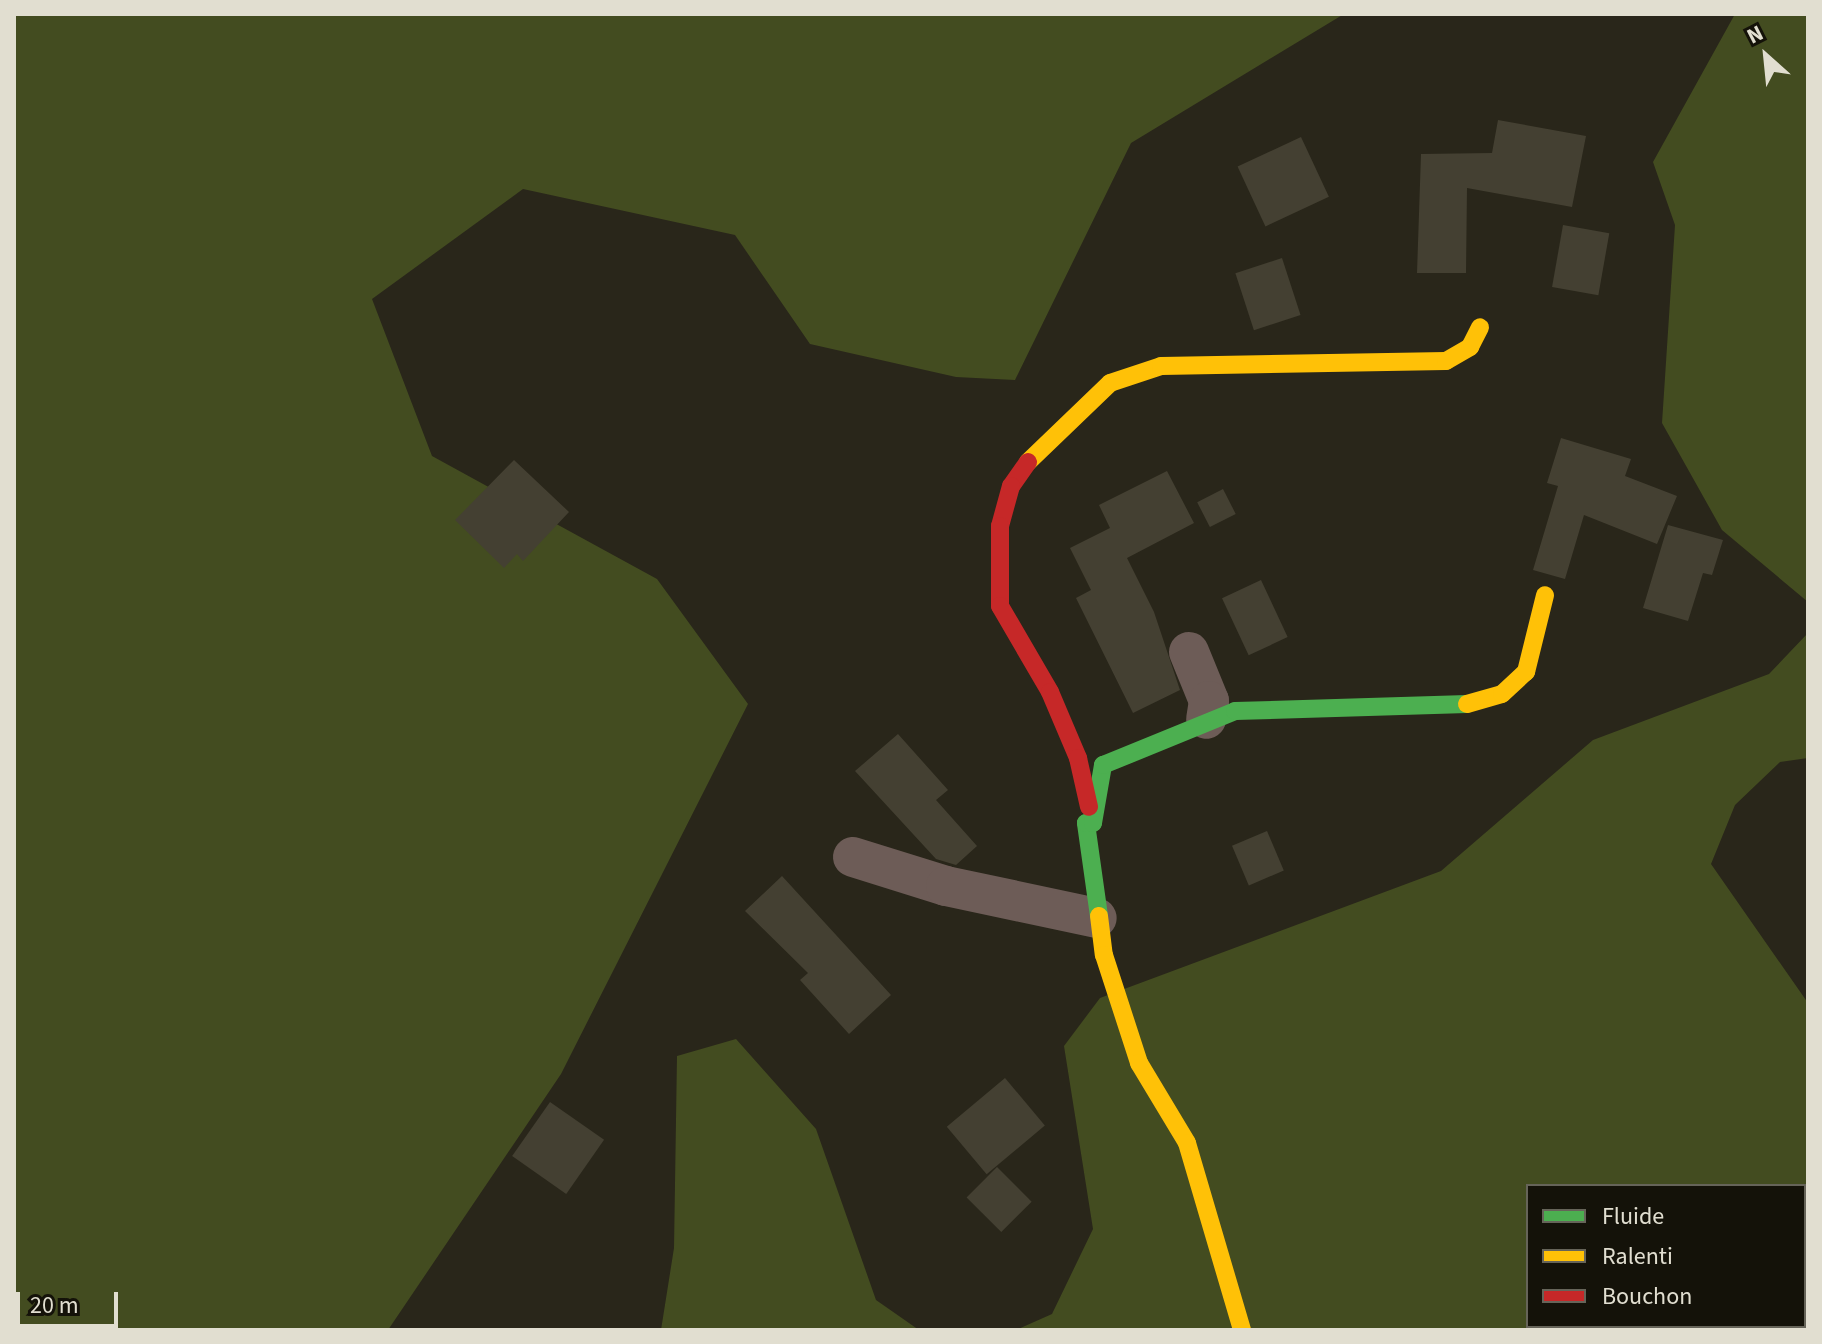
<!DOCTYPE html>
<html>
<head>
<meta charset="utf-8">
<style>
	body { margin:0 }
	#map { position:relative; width:1822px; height:1344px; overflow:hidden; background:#29261a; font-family:"Source Sans 3",sans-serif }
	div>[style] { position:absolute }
	.green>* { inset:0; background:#434c20 }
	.building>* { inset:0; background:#444032; transform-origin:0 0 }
	.street>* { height:40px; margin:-20px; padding:0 20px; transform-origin:20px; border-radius:20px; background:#6d5c57 }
	.fast>* { height:18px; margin:-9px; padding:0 9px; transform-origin:9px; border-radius:9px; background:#4caf50 }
	.slow>* { height:18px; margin:-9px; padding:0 9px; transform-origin:9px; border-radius:9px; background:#ffc107 }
	.jam>* { height:18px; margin:-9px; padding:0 9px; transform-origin:9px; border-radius:9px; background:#c62828 }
	span { translate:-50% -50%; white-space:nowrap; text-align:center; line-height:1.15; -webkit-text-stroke:8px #141209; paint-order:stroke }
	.frame { position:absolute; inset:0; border:16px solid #e1ded0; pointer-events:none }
	.legend { position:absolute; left:1526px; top:1184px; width:280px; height:144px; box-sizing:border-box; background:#141209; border:2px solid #666459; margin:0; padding:10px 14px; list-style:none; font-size:24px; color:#e1ded0 }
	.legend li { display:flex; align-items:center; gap:16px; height:40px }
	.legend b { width:40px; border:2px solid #666459 }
	.north { position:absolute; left:1726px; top:16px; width:80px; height:80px; -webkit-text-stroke:6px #141209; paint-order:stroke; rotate:333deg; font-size:22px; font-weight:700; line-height:32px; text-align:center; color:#e1ded0 }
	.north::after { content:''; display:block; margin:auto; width:28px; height:36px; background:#e1ded0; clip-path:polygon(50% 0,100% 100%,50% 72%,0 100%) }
	.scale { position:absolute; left:16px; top:1292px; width:102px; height:36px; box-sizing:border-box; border:4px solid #e1ded0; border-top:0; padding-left:10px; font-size:24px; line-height:28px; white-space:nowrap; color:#e1ded0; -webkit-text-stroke:6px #141209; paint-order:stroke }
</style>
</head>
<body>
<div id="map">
	<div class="green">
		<i style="clip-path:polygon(14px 14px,1344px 14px,1131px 143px,1015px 380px,956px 377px,810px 344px,735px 235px,523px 189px,372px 299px,432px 456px,657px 579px,748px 704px,561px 1074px,388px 1330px,14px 1330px)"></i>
		<i style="clip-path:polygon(1735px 14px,1808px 14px,1808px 602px,1722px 530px,1662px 423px,1675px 225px,1653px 162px)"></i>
		<i style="clip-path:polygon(1808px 633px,1808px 758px,1780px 762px,1735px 805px,1711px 864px,1808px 1003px,1808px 1225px,1804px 1231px,1804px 1186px,1528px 1186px,1528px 1326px,1800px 1330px,1016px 1330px,1052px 1314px,1093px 1229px,1064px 1046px,1100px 998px,1441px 871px,1593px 740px,1769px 674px)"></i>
		<i style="clip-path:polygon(736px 1039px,816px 1129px,876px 1300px,919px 1330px,661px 1330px,674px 1248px,677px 1056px)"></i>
	</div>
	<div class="building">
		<i style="clip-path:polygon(1498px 120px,1586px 136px,1572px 207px,1467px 188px,1466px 273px,1417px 273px,1421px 154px,1492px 153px)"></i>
		<i style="left:1301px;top:137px;width:66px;height:70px;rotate:65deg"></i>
		<i style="left:1563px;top:225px;width:47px;height:63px;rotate:10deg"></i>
		<i style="left:1282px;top:258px;width:60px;height:49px;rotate:72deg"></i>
		<i style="clip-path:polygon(1561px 438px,1631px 459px,1625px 476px,1677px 496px,1657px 544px,1584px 515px,1565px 579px,1533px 570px,1558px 486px,1547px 483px)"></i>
		<i style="clip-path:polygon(514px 460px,569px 512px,523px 561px,517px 554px,504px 568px,455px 520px)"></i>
		<i style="clip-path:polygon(1167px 471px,1194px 523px,1127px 558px,1154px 612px,1180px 690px,1133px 713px,1076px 598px,1091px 590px,1070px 548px,1110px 528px,1099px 505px)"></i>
		<i style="left:1223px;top:489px;width:28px;height:29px;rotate:63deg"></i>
		<i style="clip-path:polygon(1668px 525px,1723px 540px,1712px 575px,1703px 573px,1688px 621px,1643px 608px)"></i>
		<i style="left:1261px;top:580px;width:63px;height:43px;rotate:65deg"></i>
		<i style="clip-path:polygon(898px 734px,948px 790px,936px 800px,977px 846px,956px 865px,936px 859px,855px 771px)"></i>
		<i style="left:1267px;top:831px;width:43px;height:38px;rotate:67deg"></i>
		<i style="clip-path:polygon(782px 876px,891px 995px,849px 1034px,800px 980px,808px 973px,745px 911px)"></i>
		<i style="left:1005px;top:1078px;width:62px;height:76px;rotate:50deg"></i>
		<i style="left:550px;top:1102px;width:66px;height:66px;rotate:35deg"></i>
		<i style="left:997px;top:1167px;width:49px;height:43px;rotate:45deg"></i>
	</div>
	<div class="street">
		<i style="left:1189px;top:652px;width:53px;rotate:67.8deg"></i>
		<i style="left:1209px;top:701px;width:18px;rotate:99deg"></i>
		<i style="left:853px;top:857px;width:97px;rotate:17.3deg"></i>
		<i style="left:946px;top:886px;width:154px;rotate:12deg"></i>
	</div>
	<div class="fast">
		<i style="left:1099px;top:916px;width:94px;rotate:-98deg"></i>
		<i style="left:1086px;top:823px;width:7px"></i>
		<i style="left:1093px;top:823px;width:59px;rotate:-80.2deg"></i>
		<i style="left:1103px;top:765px;width:143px;rotate:-22.2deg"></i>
		<i style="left:1235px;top:711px;width:232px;rotate:-1.7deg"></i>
	</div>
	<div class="slow">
		<i style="left:1028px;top:462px;width:114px;rotate:-43.9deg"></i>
		<i style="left:1110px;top:383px;width:54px;rotate:-18.4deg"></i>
		<i style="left:1161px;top:366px;width:285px;rotate:-1deg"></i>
		<i style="left:1446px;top:361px;width:28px;rotate:-30deg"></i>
		<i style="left:1470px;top:347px;width:22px;rotate:-63deg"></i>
		<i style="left:1467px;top:704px;width:36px;rotate:-16deg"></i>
		<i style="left:1502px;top:694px;width:33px;rotate:-43deg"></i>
		<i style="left:1526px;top:672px;width:79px;rotate:-76.1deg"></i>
		<i style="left:1099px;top:916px;width:39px;rotate:83deg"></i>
		<i style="left:1104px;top:955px;width:114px;rotate:72deg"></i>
		<i style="left:1139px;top:1063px;width:93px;rotate:59deg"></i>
		<i style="left:1187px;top:1143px;width:195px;rotate:73.6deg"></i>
	</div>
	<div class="jam">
		<i style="left:1028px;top:462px;width:29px;rotate:125deg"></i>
		<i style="left:1011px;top:486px;width:41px;rotate:105.4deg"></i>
		<i style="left:1000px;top:526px;width:80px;rotate:90deg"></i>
		<i style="left:1000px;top:606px;width:99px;rotate:59.8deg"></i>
		<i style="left:1050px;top:692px;width:72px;rotate:67deg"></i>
		<i style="left:1078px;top:758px;width:50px;rotate:77.3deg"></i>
	</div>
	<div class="frame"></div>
	<ul class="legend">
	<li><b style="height:10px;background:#4caf50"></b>Fluide</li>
	<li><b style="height:10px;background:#ffc107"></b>Ralenti</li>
	<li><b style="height:10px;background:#c62828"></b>Bouchon</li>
	</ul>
	<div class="north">N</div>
	<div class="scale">20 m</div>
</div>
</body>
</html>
